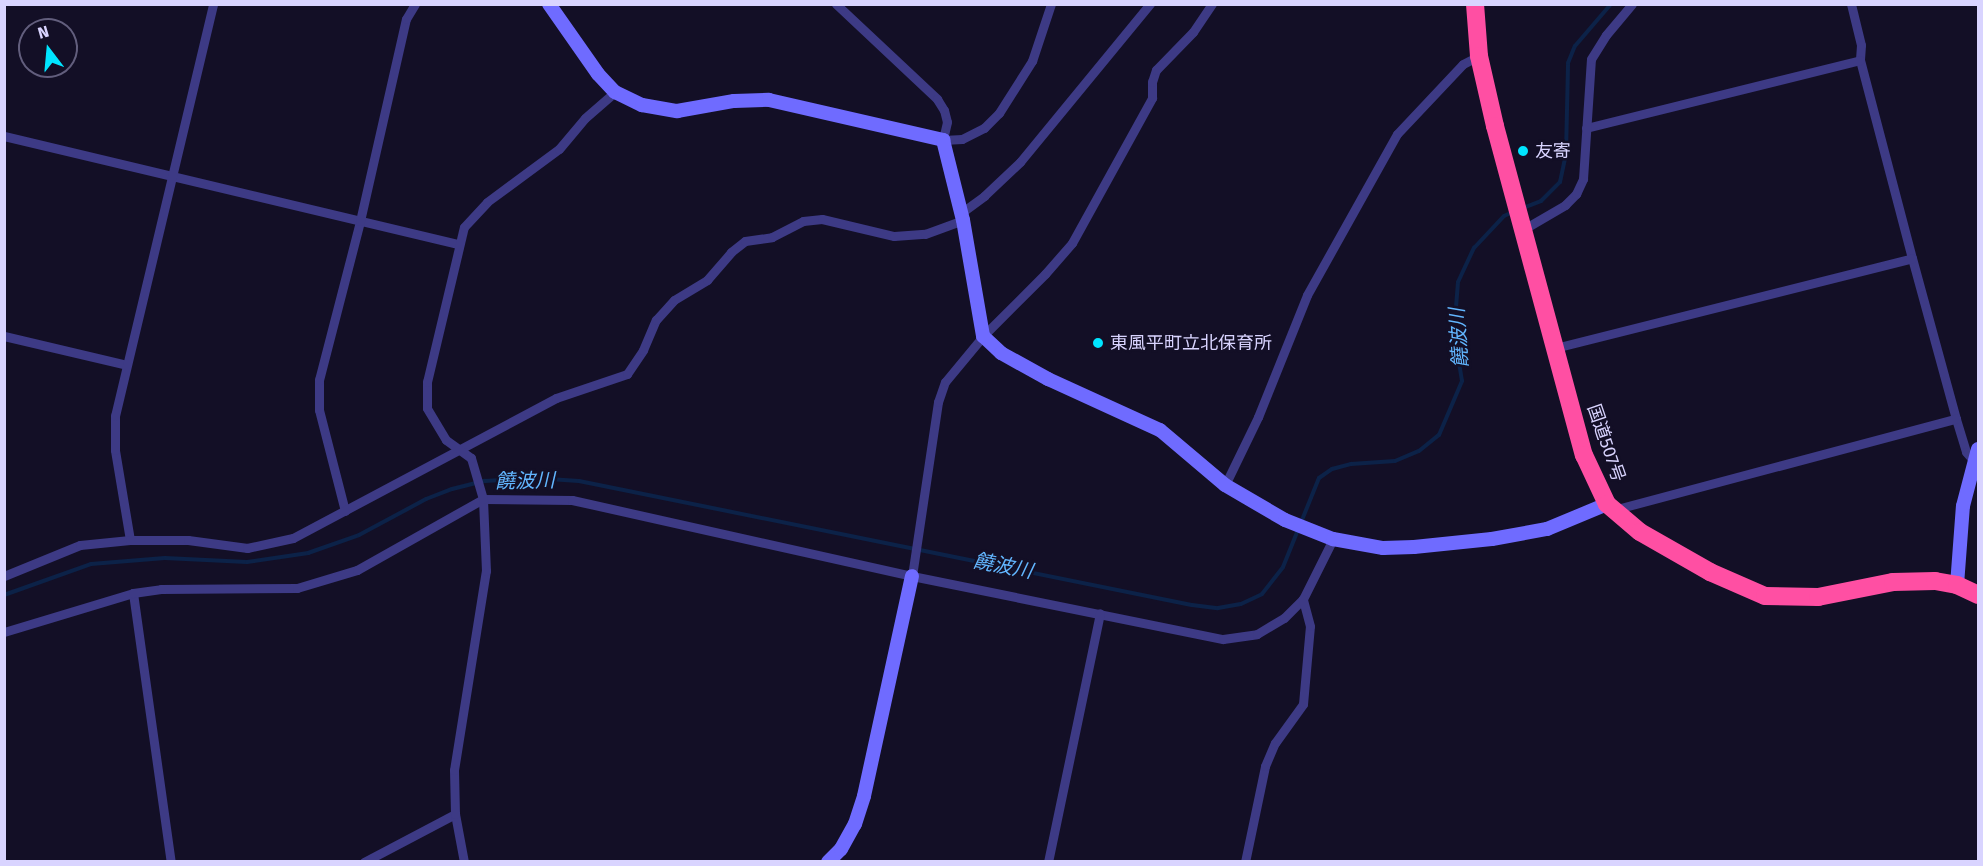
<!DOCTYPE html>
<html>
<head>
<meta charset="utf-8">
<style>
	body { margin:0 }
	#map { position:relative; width:1983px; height:866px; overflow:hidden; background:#130f26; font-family:"Fira Sans","Noto Sans JP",sans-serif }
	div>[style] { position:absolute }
	.stream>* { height:4px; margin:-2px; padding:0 2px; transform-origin:2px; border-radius:2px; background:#0c2248 }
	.street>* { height:9px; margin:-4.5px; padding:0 4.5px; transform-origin:4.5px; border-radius:4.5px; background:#3d3a85 }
	.secondary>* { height:14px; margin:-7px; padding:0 7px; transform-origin:7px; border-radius:7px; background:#6f6bff }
	.highway>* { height:18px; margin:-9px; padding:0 9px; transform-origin:9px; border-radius:9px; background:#ff4fa3 }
	.dots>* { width:16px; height:16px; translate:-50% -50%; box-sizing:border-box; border:3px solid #130f26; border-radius:50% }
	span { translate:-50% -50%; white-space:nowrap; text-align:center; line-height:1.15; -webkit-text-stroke:5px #130f26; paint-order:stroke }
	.poi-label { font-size:18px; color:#d9d4ff }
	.left { translate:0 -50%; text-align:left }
	.street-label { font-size:18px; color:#d9d4ff }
	.water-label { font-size:20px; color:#62b6ff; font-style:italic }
	.frame { position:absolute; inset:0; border:6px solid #d9d4ff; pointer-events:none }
	.north { position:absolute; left:18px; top:18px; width:60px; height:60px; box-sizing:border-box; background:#130f26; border:2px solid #625e7d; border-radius:50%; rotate:344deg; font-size:16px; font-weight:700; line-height:24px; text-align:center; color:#d9d4ff }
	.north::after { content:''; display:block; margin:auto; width:21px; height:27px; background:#00e5ff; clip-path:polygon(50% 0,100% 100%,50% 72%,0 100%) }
</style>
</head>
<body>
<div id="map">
	<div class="stream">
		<i style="left:1523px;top:208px;width:19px;rotate:-21deg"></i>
		<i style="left:1541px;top:201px;width:27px;rotate:-45deg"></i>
		<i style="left:1560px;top:182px;width:29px;rotate:-78deg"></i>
		<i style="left:1566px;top:154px;width:91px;rotate:-88.7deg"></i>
		<i style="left:1568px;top:63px;width:18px;rotate:-68deg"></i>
		<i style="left:1575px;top:46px;width:55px;rotate:-49.4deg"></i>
		<i style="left:4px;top:595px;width:92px;rotate:-19.6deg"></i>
		<i style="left:91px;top:564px;width:74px;rotate:-4.6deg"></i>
		<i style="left:165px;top:558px;width:82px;rotate:2.8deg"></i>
		<i style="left:247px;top:562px;width:62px;rotate:-8.4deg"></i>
		<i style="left:308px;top:553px;width:54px;rotate:-19.4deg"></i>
		<i style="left:359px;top:535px;width:76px;rotate:-28.2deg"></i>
		<i style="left:426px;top:499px;width:28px;rotate:-21deg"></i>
		<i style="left:452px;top:489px;width:34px;rotate:-14deg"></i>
		<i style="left:485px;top:481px;width:49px;rotate:-3.5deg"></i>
		<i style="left:534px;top:478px;width:45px;rotate:3.8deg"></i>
		<i style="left:579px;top:481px;width:625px;rotate:11.44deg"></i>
		<i style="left:1192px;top:605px;width:26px;rotate:7deg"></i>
		<i style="left:1218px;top:608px;width:23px;rotate:-10deg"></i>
		<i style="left:1241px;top:604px;width:23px;rotate:-25deg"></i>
		<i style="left:1262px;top:594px;width:34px;rotate:-52deg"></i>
		<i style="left:1283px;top:567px;width:96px;rotate:-68deg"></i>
		<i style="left:1319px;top:478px;width:16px;rotate:-35deg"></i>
		<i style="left:1332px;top:469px;width:20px;rotate:-15deg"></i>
		<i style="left:1351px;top:464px;width:44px;rotate:-3.9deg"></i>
		<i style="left:1395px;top:461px;width:26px;rotate:-23deg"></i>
		<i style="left:1419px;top:451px;width:26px;rotate:-39deg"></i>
		<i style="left:1439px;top:435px;width:59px;rotate:-66.9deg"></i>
		<i style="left:1462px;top:381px;width:50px;rotate:-99.3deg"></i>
		<i style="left:1454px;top:332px;width:50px;rotate:-85.4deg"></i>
		<i style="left:1458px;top:282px;width:38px;rotate:-65deg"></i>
		<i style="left:1474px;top:248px;width:44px;rotate:-46.8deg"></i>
		<i style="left:1504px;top:216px;width:10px;rotate:-24deg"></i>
	</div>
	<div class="street">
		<i style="left:836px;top:4px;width:139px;rotate:43.2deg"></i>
		<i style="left:937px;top:99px;width:13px;rotate:58deg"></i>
		<i style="left:944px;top:110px;width:12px;rotate:76deg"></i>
		<i style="left:947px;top:122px;width:18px;rotate:103deg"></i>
		<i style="left:943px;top:140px;width:19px;rotate:-3deg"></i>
		<i style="left:962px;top:139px;width:25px;rotate:-27deg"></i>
		<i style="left:984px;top:128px;width:21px;rotate:-45deg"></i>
		<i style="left:999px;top:113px;width:62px;rotate:-57.6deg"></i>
		<i style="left:1032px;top:61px;width:60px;rotate:-71.6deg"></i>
		<i style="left:1851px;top:4px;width:42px;rotate:76.3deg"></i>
		<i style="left:1861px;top:45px;width:15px;rotate:94deg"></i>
		<i style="left:1860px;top:60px;width:205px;rotate:75.3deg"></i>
		<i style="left:1912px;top:258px;width:167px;rotate:74.7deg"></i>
		<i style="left:1956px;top:419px;width:34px;rotate:73deg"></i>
		<i style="left:1966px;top:452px;width:12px;rotate:48deg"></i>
		<i style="left:1586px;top:128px;width:282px;rotate:-13.9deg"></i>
		<i style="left:4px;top:136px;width:467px;rotate:13.4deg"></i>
		<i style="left:961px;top:213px;width:29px;rotate:-36deg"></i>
		<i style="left:984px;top:196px;width:50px;rotate:-43.4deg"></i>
		<i style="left:1020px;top:162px;width:205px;rotate:-50.6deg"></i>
		<i style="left:1524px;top:229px;width:48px;rotate:-30.3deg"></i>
		<i style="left:1565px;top:205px;width:16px;rotate:-45deg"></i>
		<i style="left:1576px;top:194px;width:17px;rotate:-65deg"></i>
		<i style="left:1583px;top:179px;width:120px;rotate:-86.2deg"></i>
		<i style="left:1591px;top:59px;width:28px;rotate:-58deg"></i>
		<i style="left:1606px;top:35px;width:40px;rotate:-50deg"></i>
		<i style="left:4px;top:336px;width:126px;rotate:13.3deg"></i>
		<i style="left:1555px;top:348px;width:368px;rotate:-14.1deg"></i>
		<i style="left:1225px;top:485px;width:76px;rotate:-64.1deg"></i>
		<i style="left:1258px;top:417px;width:131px;rotate:-68.1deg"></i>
		<i style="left:1307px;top:295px;width:184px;rotate:-60.8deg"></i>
		<i style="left:1397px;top:134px;width:96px;rotate:-46.7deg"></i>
		<i style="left:1463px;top:64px;width:18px;rotate:-27deg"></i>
		<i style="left:1613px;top:510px;width:355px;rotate:-14.9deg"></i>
		<i style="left:345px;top:511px;width:104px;rotate:-104.4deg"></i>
		<i style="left:319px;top:410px;width:30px;rotate:-90deg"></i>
		<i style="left:319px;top:380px;width:164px;rotate:-75.5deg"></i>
		<i style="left:360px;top:221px;width:207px;rotate:-77.2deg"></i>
		<i style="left:406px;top:19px;width:17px;rotate:-59deg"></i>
		<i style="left:130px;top:540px;width:91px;rotate:-99.5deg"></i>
		<i style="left:115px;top:450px;width:34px;rotate:-90deg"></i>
		<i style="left:115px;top:416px;width:423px;rotate:-76.6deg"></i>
		<i style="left:4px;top:576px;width:82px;rotate:-22.2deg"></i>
		<i style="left:80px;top:545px;width:50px;rotate:-5.7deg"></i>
		<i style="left:130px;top:540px;width:58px"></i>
		<i style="left:188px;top:540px;width:60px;rotate:7.7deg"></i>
		<i style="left:247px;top:548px;width:47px;rotate:-12.3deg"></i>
		<i style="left:293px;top:538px;width:298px;rotate:-28deg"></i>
		<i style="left:556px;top:398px;width:75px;rotate:-18.7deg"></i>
		<i style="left:627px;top:374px;width:29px;rotate:-56deg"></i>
		<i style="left:643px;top:350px;width:33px;rotate:-67deg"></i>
		<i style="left:656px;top:320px;width:27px;rotate:-48deg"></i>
		<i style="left:674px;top:300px;width:39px;rotate:-31deg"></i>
		<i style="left:707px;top:280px;width:37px;rotate:-49deg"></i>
		<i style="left:731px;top:252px;width:18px;rotate:-38deg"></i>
		<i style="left:745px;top:241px;width:27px;rotate:-8deg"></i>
		<i style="left:772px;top:237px;width:35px;rotate:-27deg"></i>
		<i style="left:803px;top:221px;width:19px;rotate:-6deg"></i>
		<i style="left:822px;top:219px;width:74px;rotate:13.3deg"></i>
		<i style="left:894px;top:236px;width:31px;rotate:-4deg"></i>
		<i style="left:925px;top:234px;width:40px;rotate:-20.2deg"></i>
		<i style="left:912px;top:576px;width:176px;rotate:-81.5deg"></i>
		<i style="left:938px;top:402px;width:21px;rotate:-71deg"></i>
		<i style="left:945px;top:382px;width:60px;rotate:-50.4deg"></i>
		<i style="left:983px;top:336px;width:88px;rotate:-45deg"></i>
		<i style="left:1045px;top:274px;width:41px;rotate:-48.9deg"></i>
		<i style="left:1072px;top:243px;width:166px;rotate:-61.1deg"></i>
		<i style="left:1152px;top:98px;width:16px;rotate:-90deg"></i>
		<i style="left:1152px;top:82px;width:13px;rotate:-72deg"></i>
		<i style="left:1156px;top:70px;width:53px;rotate:-45.8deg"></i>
		<i style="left:1193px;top:32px;width:34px;rotate:-56deg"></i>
		<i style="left:133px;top:593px;width:272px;rotate:82deg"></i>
		<i style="left:4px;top:632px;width:135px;rotate:-16.8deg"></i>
		<i style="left:133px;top:593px;width:28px;rotate:-8deg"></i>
		<i style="left:161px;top:589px;width:136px;rotate:-0.4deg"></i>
		<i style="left:297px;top:588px;width:63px;rotate:-16.7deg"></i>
		<i style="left:357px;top:570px;width:145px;rotate:-29.4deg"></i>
		<i style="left:483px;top:499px;width:89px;rotate:0.6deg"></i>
		<i style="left:572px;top:500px;width:348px;rotate:12.6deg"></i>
		<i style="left:912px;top:576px;width:317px;rotate:11.5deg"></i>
		<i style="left:1223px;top:639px;width:34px;rotate:-8deg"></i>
		<i style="left:1257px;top:634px;width:31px;rotate:-31deg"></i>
		<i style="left:1284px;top:618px;width:27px;rotate:-45deg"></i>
		<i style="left:1303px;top:599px;width:67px;rotate:-63.4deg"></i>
		<i style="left:364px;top:862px;width:103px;rotate:-27.8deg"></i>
		<i style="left:464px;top:862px;width:49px;rotate:-100.6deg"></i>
		<i style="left:455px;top:814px;width:44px;rotate:-91.3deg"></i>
		<i style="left:454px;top:770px;width:202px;rotate:-80.9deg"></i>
		<i style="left:486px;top:571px;width:72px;rotate:-92.4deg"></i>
		<i style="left:483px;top:499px;width:43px;rotate:-106.3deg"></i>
		<i style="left:471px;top:458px;width:31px;rotate:-144deg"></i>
		<i style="left:446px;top:440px;width:37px;rotate:-121deg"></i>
		<i style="left:427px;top:408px;width:26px;rotate:-90deg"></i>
		<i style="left:427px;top:382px;width:159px;rotate:-76.6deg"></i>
		<i style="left:464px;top:227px;width:34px;rotate:-47deg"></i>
		<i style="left:487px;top:202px;width:89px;rotate:-36.4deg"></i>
		<i style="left:559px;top:149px;width:40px;rotate:-50deg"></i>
		<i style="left:585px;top:118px;width:40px;rotate:-41deg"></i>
		<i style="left:1048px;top:862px;width:254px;rotate:-78.2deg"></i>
		<i style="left:1245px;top:862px;width:98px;rotate:-78.2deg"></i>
		<i style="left:1265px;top:766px;width:25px;rotate:-67deg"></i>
		<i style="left:1275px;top:743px;width:48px;rotate:-54.3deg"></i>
		<i style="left:1303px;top:704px;width:78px;rotate:-84.9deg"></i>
		<i style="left:1310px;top:626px;width:28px;rotate:-105deg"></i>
	</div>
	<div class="secondary">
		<i style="left:549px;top:4px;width:85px;rotate:55deg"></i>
		<i style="left:598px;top:74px;width:25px;rotate:47deg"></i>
		<i style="left:615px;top:92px;width:30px;rotate:26deg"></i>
		<i style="left:642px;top:105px;width:36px;rotate:10deg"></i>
		<i style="left:677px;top:111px;width:58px;rotate:-10deg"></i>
		<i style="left:734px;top:101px;width:35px;rotate:-2deg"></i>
		<i style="left:769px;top:100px;width:179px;rotate:12.9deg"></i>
		<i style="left:943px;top:140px;width:82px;rotate:76deg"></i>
		<i style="left:963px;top:220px;width:118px;rotate:80.2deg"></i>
		<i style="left:983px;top:336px;width:25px;rotate:43deg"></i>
		<i style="left:1001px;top:353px;width:54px;rotate:29deg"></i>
		<i style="left:1048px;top:379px;width:123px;rotate:24.5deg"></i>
		<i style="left:1160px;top:430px;width:85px;rotate:40.2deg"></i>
		<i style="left:1225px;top:485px;width:69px;rotate:30.3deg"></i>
		<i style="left:1285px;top:520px;width:52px;rotate:21.6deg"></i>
		<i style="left:1333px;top:539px;width:51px;rotate:10.2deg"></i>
		<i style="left:1383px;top:548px;width:31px;rotate:-2deg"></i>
		<i style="left:1414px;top:547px;width:78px;rotate:-5.9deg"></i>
		<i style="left:1492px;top:539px;width:56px;rotate:-10.3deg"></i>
		<i style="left:1547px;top:529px;width:65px;rotate:-22.6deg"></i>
		<i style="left:1957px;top:585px;width:79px;rotate:-85.7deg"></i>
		<i style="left:1963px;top:506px;width:59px;rotate:-75.3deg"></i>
		<i style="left:828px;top:862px;width:18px;rotate:-45deg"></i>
		<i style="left:841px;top:849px;width:29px;rotate:-61deg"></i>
		<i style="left:855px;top:824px;width:29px;rotate:-72deg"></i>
		<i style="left:864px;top:796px;width:225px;rotate:-77.7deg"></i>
	</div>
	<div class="highway">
		<i style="left:1475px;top:4px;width:52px;rotate:85.6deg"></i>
		<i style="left:1479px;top:56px;width:72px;rotate:77.1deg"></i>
		<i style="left:1495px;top:126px;width:341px;rotate:74.9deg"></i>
		<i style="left:1584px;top:455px;width:54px;rotate:64.9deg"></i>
		<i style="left:1607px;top:504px;width:43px;rotate:40.3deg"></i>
		<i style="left:1640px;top:532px;width:81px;rotate:29.7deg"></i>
		<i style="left:1710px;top:572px;width:60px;rotate:23.6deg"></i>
		<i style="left:1765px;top:596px;width:53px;rotate:1.1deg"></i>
		<i style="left:1818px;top:597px;width:76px;rotate:-11.3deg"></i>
		<i style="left:1893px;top:582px;width:42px;rotate:-1.4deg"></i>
		<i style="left:1935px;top:581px;width:22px;rotate:10deg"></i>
		<i style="left:1957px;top:585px;width:23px;rotate:25deg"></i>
	</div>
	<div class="dots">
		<i style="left:1523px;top:151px;background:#00e5ff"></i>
		<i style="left:1098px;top:343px;background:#00e5ff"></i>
	</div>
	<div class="poi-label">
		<span class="left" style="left:1535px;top:151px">友寄</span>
		<span class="left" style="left:1110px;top:343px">東風平町立北保育所</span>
	</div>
	<div class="street-label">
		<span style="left:1606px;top:443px;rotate:71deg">国道507号</span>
	</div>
	<div class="water-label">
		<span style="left:1459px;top:338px;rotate:-94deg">饒波川</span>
		<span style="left:525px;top:481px;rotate:-1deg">饒波川</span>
		<span style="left:1003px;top:566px;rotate:11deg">饒波川</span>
	</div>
	<div class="frame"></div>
	<div class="north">N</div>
</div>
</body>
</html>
